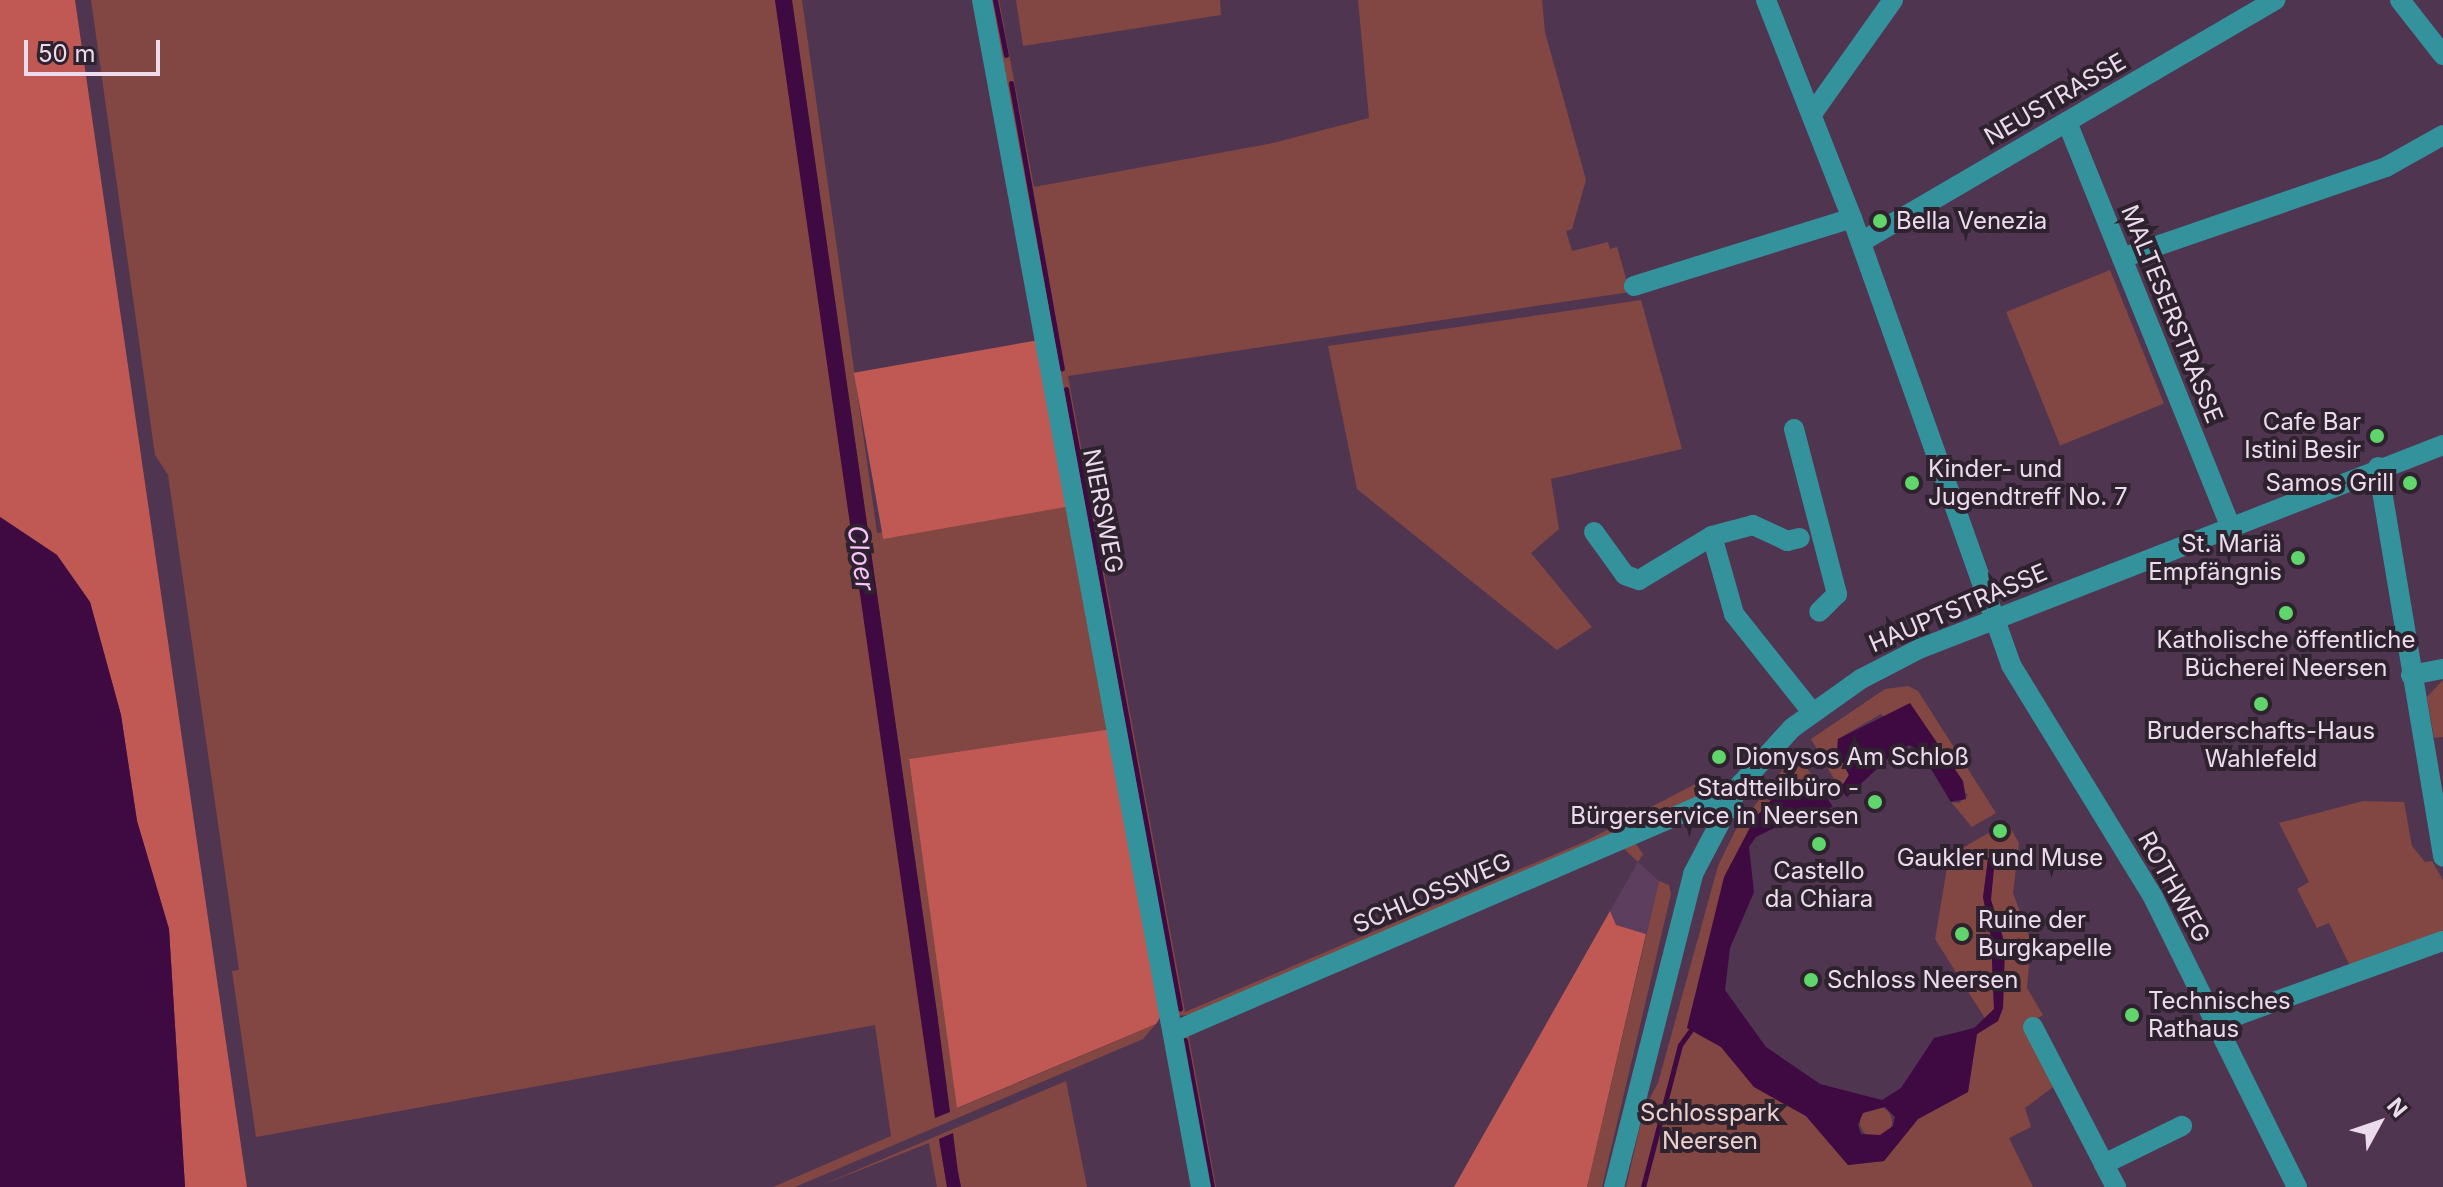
<!DOCTYPE html>
<html>
<head>
<meta charset="utf-8">
<style>
	body { margin:0 }
	#map { position:relative; width:2443px; height:1187px; overflow:hidden; background:#503551; font-family:Inter,sans-serif }
	div>[style] { position:absolute }
	.built>* { inset:0; background:#5e3e5f }
	.green>* { inset:0; background:#824742; transform-origin:0 0 }
	.round { border-radius:50% }
	.forest>* { inset:0; background:#c05953; transform-origin:0 0 }
	.water>* { inset:0; background:#3e0a41 }
	.stream>* { height:5px; margin:-2.5px; padding:0 2.5px; transform-origin:2.5px; border-radius:2.5px; background:#3e0a41 }
	.minor>* { height:20px; margin:-10px; padding:0 10px; transform-origin:10px; border-radius:10px; background:#34929c }
	.dots>* { width:22px; height:22px; translate:-50% -50%; box-sizing:border-box; border:4px solid #2e222e; border-radius:50% }
	span { translate:-50% -50%; white-space:nowrap; text-align:center; line-height:1.15; -webkit-text-stroke:8px #2e222e; paint-order:stroke }
	.street-label { font-size:24px; color:#ecdbec }
	.poi-label { font-size:24px; color:#ecdbec }
	.left { translate:0 -50%; text-align:left }
	.right { translate:-100% -50%; text-align:right }
	.park-label { font-size:24px; color:#edd0cd }
	.water-label { font-size:26px; color:#fbc3fc; font-style:italic }
	.north { position:absolute; left:2339px; top:1083px; width:80px; height:80px; -webkit-text-stroke:6px #2e222e; paint-order:stroke; rotate:50deg; font-size:22px; font-weight:700; line-height:32px; text-align:center; color:#ecdbec }
	.north::after { content:''; display:block; margin:auto; width:28px; height:36px; background:#ecdbec; clip-path:polygon(50% 0,100% 100%,50% 72%,0 100%) }
	.scale { position:absolute; left:24px; top:40px; width:136px; height:36px; box-sizing:border-box; border:4px solid #ecdbec; border-top:0; padding-left:10px; font-size:24px; line-height:28px; white-space:nowrap; color:#ecdbec; -webkit-text-stroke:6px #2e222e; paint-order:stroke }
</style>
</head>
<body>
<div id="map">
	<div class="built">
		<i style="clip-path:polygon(1638px 862px,1659px 881px,1646px 934px,1616px 925px,1610px 911px)"></i>
	</div>
	<div class="green">
		<i style="clip-path:polygon(91px 0,775px 0,936px 1117px,938px 1020px,792px 0,802px 0,877px 533px,1069px 506px,1111px 729px,909px 759px,958px 1108px,1156px 1024px,1143px 1039px,795px 1187px,773px 1187px,891px 1136px,875px 1025px,256px 1137px,232px 971px,239px 970px,168px 475px,155px 455px)"></i>
		<i style="clip-path:polygon(989px 0,999px 0,1034px 187px,1273px 143px,1369px 118px,1358px 0,1542px 0,1545px 32px,1586px 180px,1572px 229px,1566px 231px,1572px 251px,1608px 242px,1610px 249px,1617px 247px,1630px 292px,1068px 376px,1185px 1012px,1586px 841px,1699px 782px,1695px 800px,1200px 1014px,1175px 1016px)"></i>
		<i style="clip-path:polygon(1016px 0,1220px 0,1221px 15px,1023px 46px)"></i>
		<i style="left:2110px;top:270px;width:144px;height:112px;rotate:68deg"></i>
		<i style="clip-path:polygon(1641px 300px,1682px 449px,1551px 479px,1559px 529px,1531px 553px,1592px 627px,1557px 650px,1357px 489px,1328px 346px)"></i>
		<i style="clip-path:polygon(2443px 680px,2443px 737px,2434px 738px,2427px 697px)"></i>
		<i style="clip-path:polygon(1908px 686px,1918px 691px,1996px 813px,1972px 827px,1951px 802px,1959px 803px,1968px 795px,1881px 714px,1838px 739px,1837px 752px,1849px 775px,1840px 789px,1811px 739px,1885px 689px)"></i>
		<i style="clip-path:polygon(1796px 752px,1826px 796px,1810px 799px,1803px 786px,1755px 818px,1715px 919px,1687px 1028px,1721px 1047px,1754px 1087px,1806px 1116px,1848px 1165px,1884px 1161px,1918px 1119px,1968px 1092px,1977px 1034px,1998px 1021px,2003px 1008px,2005px 944px,1991px 900px,1983px 897px,1991px 938px,1994px 1009px,1986px 1020px,1935px 939px,1949px 856px,2007px 822px,2019px 843px,2013px 893px,2031px 941px,2027px 988px,2043px 1015px,2025px 1026px,2053px 1087px,2025px 1108px,2031px 1127px,2009px 1138px,2033px 1187px,1626px 1187px,1644px 1109px,1658px 1083px,1718px 866px,1735px 831px)"></i>
		<i style="clip-path:polygon(2363px 801px,2404px 802px,2412px 846px,2425px 862px,2432px 861px,2443px 880px,2443px 933px,2350px 966px,2329px 923px,2317px 928px,2297px 889px,2309px 882px,2279px 823px)"></i>
		<i style="clip-path:polygon(1636px 844px,1643px 854px,1638px 862px,1622px 847px,1188px 1032px,1216px 1187px,1207px 1187px,1179px 1036px,1623px 845px)"></i>
		<i style="clip-path:polygon(1659px 881px,1669px 885px,1671px 894px,1602px 1187px,1587px 1187px)"></i>
		<i style="clip-path:polygon(1066px 1081px,1087px 1187px,961px 1187px,958px 1172px,939px 1140px,947px 1187px,937px 1187px,929px 1143px,817px 1187px)"></i>
		<i class="round" style="left:1860px;top:1106px;width:32px;height:32px"></i>
	</div>
	<div class="forest">
		<i style="clip-path:polygon(0 0,75px 0,247px 1187px,185px 1187px,169px 929px,137px 821px,121px 715px,90px 602px,57px 555px,0 517px)"></i>
		<i style="left:1039px;top:340px;width:169px;height:188px;rotate:80deg"></i>
		<i style="clip-path:polygon(1111px 729px,1163px 1013px,1156px 1024px,957px 1108px,909px 759px)"></i>
		<i style="clip-path:polygon(1610px 911px,1616px 925px,1646px 934px,1587px 1187px,1454px 1187px)"></i>
	</div>
	<div class="water">
		<i style="clip-path:polygon(775px 0,792px 0,938px 1020px,950px 1112px,935px 1118px)"></i>
		<i style="clip-path:polygon(0 517px,57px 555px,90px 602px,121px 715px,137px 821px,169px 929px,185px 1187px,0 1187px)"></i>
		<i style="clip-path:polygon(1910px 703px,1963px 781px,1966px 799px,1951px 802px,1920px 751px,1909px 745px,1896px 751px,1847px 797px,1840px 789px,1849px 775px,1837px 752px,1838px 739px)"></i>
		<i style="clip-path:polygon(evenodd,1796px 781px,1810px 799px,1826px 796px,1833px 807px,1800px 815px,1756px 837px,1749px 847px,1754px 892px,1730px 948px,1725px 990px,1766px 1047px,1820px 1084px,1882px 1100px,1901px 1088px,1934px 1038px,1974px 1028px,1994px 1009px,1991px 938px,1983px 897px,1988px 858px,1995px 858px,1991px 900px,2005px 944px,2003px 1008px,1998px 1021px,1977px 1034px,1968px 1092px,1918px 1119px,1884px 1161px,1848px 1165px,1806px 1116px,1754px 1087px,1721px 1047px,1687px 1028px,1724px 877px,1755px 818px,1787px 782px,1796px 781px,1885px 1107px,1895px 1117px,1893px 1126px,1880px 1135px,1861px 1134px,1858px 1125px,1863px 1113px,1885px 1107px)"></i>
		<i style="clip-path:polygon(953px 1133px,958px 1172px,961px 1187px,947px 1187px,939px 1139px)"></i>
	</div>
	<div class="stream">
		<i style="left:995px;top:0;width:56px;rotate:78.7deg"></i>
		<i style="left:1011px;top:83px;width:290px;rotate:79.9deg"></i>
		<i style="left:1066px;top:389px;width:630px;rotate:79.58deg"></i>
		<i style="left:1185px;top:1040px;width:149px;rotate:79.6deg"></i>
		<i style="left:1643px;top:1187px;width:147px;rotate:-75.4deg"></i>
		<i style="left:1680px;top:1045px;width:17px;rotate:-54deg"></i>
	</div>
	<div class="minor">
		<i style="left:982px;top:0;width:1207px;rotate:79.55deg"></i>
		<i style="left:1766px;top:0;width:234px;rotate:68.5deg"></i>
		<i style="left:1852px;top:218px;width:474px;rotate:70.4deg"></i>
		<i style="left:2011px;top:665px;width:272px;rotate:58.5deg"></i>
		<i style="left:2153px;top:897px;width:324px;rotate:63.6deg"></i>
		<i style="left:2400px;top:0;width:70px;rotate:52deg"></i>
		<i style="left:1812px;top:114px;width:140px;rotate:-54.6deg"></i>
		<i style="left:2067px;top:122px;width:435px;rotate:68deg"></i>
		<i style="left:1861px;top:242px;width:480px;rotate:-30.3deg"></i>
		<i style="left:2122px;top:258px;width:279px;rotate:-19deg"></i>
		<i style="left:2386px;top:167px;width:65px;rotate:-29.3deg"></i>
		<i style="left:1634px;top:286px;width:228px;rotate:-17.3deg"></i>
		<i style="left:1794px;top:429px;width:171px;rotate:75.4deg"></i>
		<i style="left:1837px;top:594px;width:25px;rotate:135deg"></i>
		<i style="left:2378px;top:467px;width:395px;rotate:80.5deg"></i>
		<i style="left:1594px;top:532px;width:53px;rotate:54.2deg"></i>
		<i style="left:1625px;top:575px;width:15px;rotate:20deg"></i>
		<i style="left:1639px;top:580px;width:85px;rotate:-31.1deg"></i>
		<i style="left:1712px;top:536px;width:81px;rotate:74.2deg"></i>
		<i style="left:1734px;top:614px;width:125px;rotate:51.5deg"></i>
		<i style="left:1712px;top:536px;width:42px;rotate:-15deg"></i>
		<i style="left:1753px;top:525px;width:38px;rotate:25deg"></i>
		<i style="left:1787px;top:541px;width:13px;rotate:-13deg"></i>
		<i style="left:2411px;top:675px;width:33px;rotate:-11deg"></i>
		<i style="left:2216px;top:1023px;width:241px;rotate:-19.9deg"></i>
		<i style="left:2033px;top:1027px;width:154px;rotate:62.6deg"></i>
		<i style="left:1173px;top:1032px;width:585px;rotate:-23.24deg"></i>
		<i style="left:1614px;top:1187px;width:323px;rotate:-75.8deg"></i>
		<i style="left:1693px;top:874px;width:101px;rotate:-62.2deg"></i>
		<i style="left:1740px;top:785px;width:77px;rotate:-47.6deg"></i>
		<i style="left:1792px;top:728px;width:85px;rotate:-35.4deg"></i>
		<i style="left:1861px;top:679px;width:65px;rotate:-27.3deg"></i>
		<i style="left:1919px;top:649px;width:562px;rotate:-21.27deg"></i>
		<i style="left:2116px;top:1187px;width:26px;rotate:-118deg"></i>
		<i style="left:2104px;top:1164px;width:87px;rotate:-26deg"></i>
	</div>
	<div class="dots">
		<i style="left:1880px;top:221px;background:#60d56b"></i>
		<i style="left:2377px;top:436px;background:#60d56b"></i>
		<i style="left:1912px;top:483px;background:#60d56b"></i>
		<i style="left:2410px;top:483px;background:#60d56b"></i>
		<i style="left:2298px;top:558px;background:#60d56b"></i>
		<i style="left:2286px;top:613px;background:#60d56b"></i>
		<i style="left:2261px;top:704px;background:#60d56b"></i>
		<i style="left:1719px;top:757px;background:#60d56b"></i>
		<i style="left:1875px;top:802px;background:#60d56b"></i>
		<i style="left:2000px;top:831px;background:#60d56b"></i>
		<i style="left:1819px;top:844px;background:#60d56b"></i>
		<i style="left:1962px;top:934px;background:#60d56b"></i>
		<i style="left:1811px;top:980px;background:#60d56b"></i>
		<i style="left:2132px;top:1015px;background:#60d56b"></i>
	</div>
	<div class="street-label">
		<span style="left:2055px;top:99px;rotate:-30deg">NEUSTRASSE</span>
		<span style="left:2172px;top:314px;rotate:68deg">MALTESERSTRASSE</span>
		<span style="left:1103px;top:511px;rotate:79deg">NIERSWEG</span>
		<span style="left:1958px;top:608px;rotate:-23deg">HAUPTSTRASSE</span>
		<span style="left:2174px;top:887px;rotate:61deg">ROTHWEG</span>
		<span style="left:1432px;top:893px;rotate:-23deg">SCHLOSSWEG</span>
	</div>
	<div class="poi-label">
		<span class="left" style="left:1896px;top:221px">Bella Venezia</span>
		<span class="right" style="left:2361px;top:436px">Cafe Bar<br>Istini Besir</span>
		<span class="left" style="left:1928px;top:483px">Kinder- und<br>Jugendtreff No. 7</span>
		<span class="right" style="left:2394px;top:483px">Samos Grill</span>
		<span class="right" style="left:2282px;top:558px">St. Mariä<br>Empfängnis</span>
		<span style="left:2286px;top:654px">Katholische öffentliche<br>Bücherei Neersen</span>
		<span style="left:2261px;top:745px">Bruderschafts-Haus<br>Wahlefeld</span>
		<span class="left" style="left:1735px;top:757px">Dionysos Am Schloß</span>
		<span class="right" style="left:1859px;top:802px">Stadtteilbüro -<br>Bürgerservice in Neersen</span>
		<span style="left:2000px;top:858px">Gaukler und Muse</span>
		<span style="left:1819px;top:885px">Castello<br>da Chiara</span>
		<span class="left" style="left:1978px;top:934px">Ruine der<br>Burgkapelle</span>
		<span class="left" style="left:1827px;top:980px">Schloss Neersen</span>
		<span class="left" style="left:2148px;top:1015px">Technisches<br>Rathaus</span>
	</div>
	<div class="park-label">
		<span style="left:1710px;top:1127px">Schlosspark<br>Neersen</span>
	</div>
	<div class="water-label">
		<span style="left:861px;top:558px;rotate:82deg">Cloer</span>
	</div>
	<div class="north">N</div>
	<div class="scale">50 m</div>
</div>
</body>
</html>
